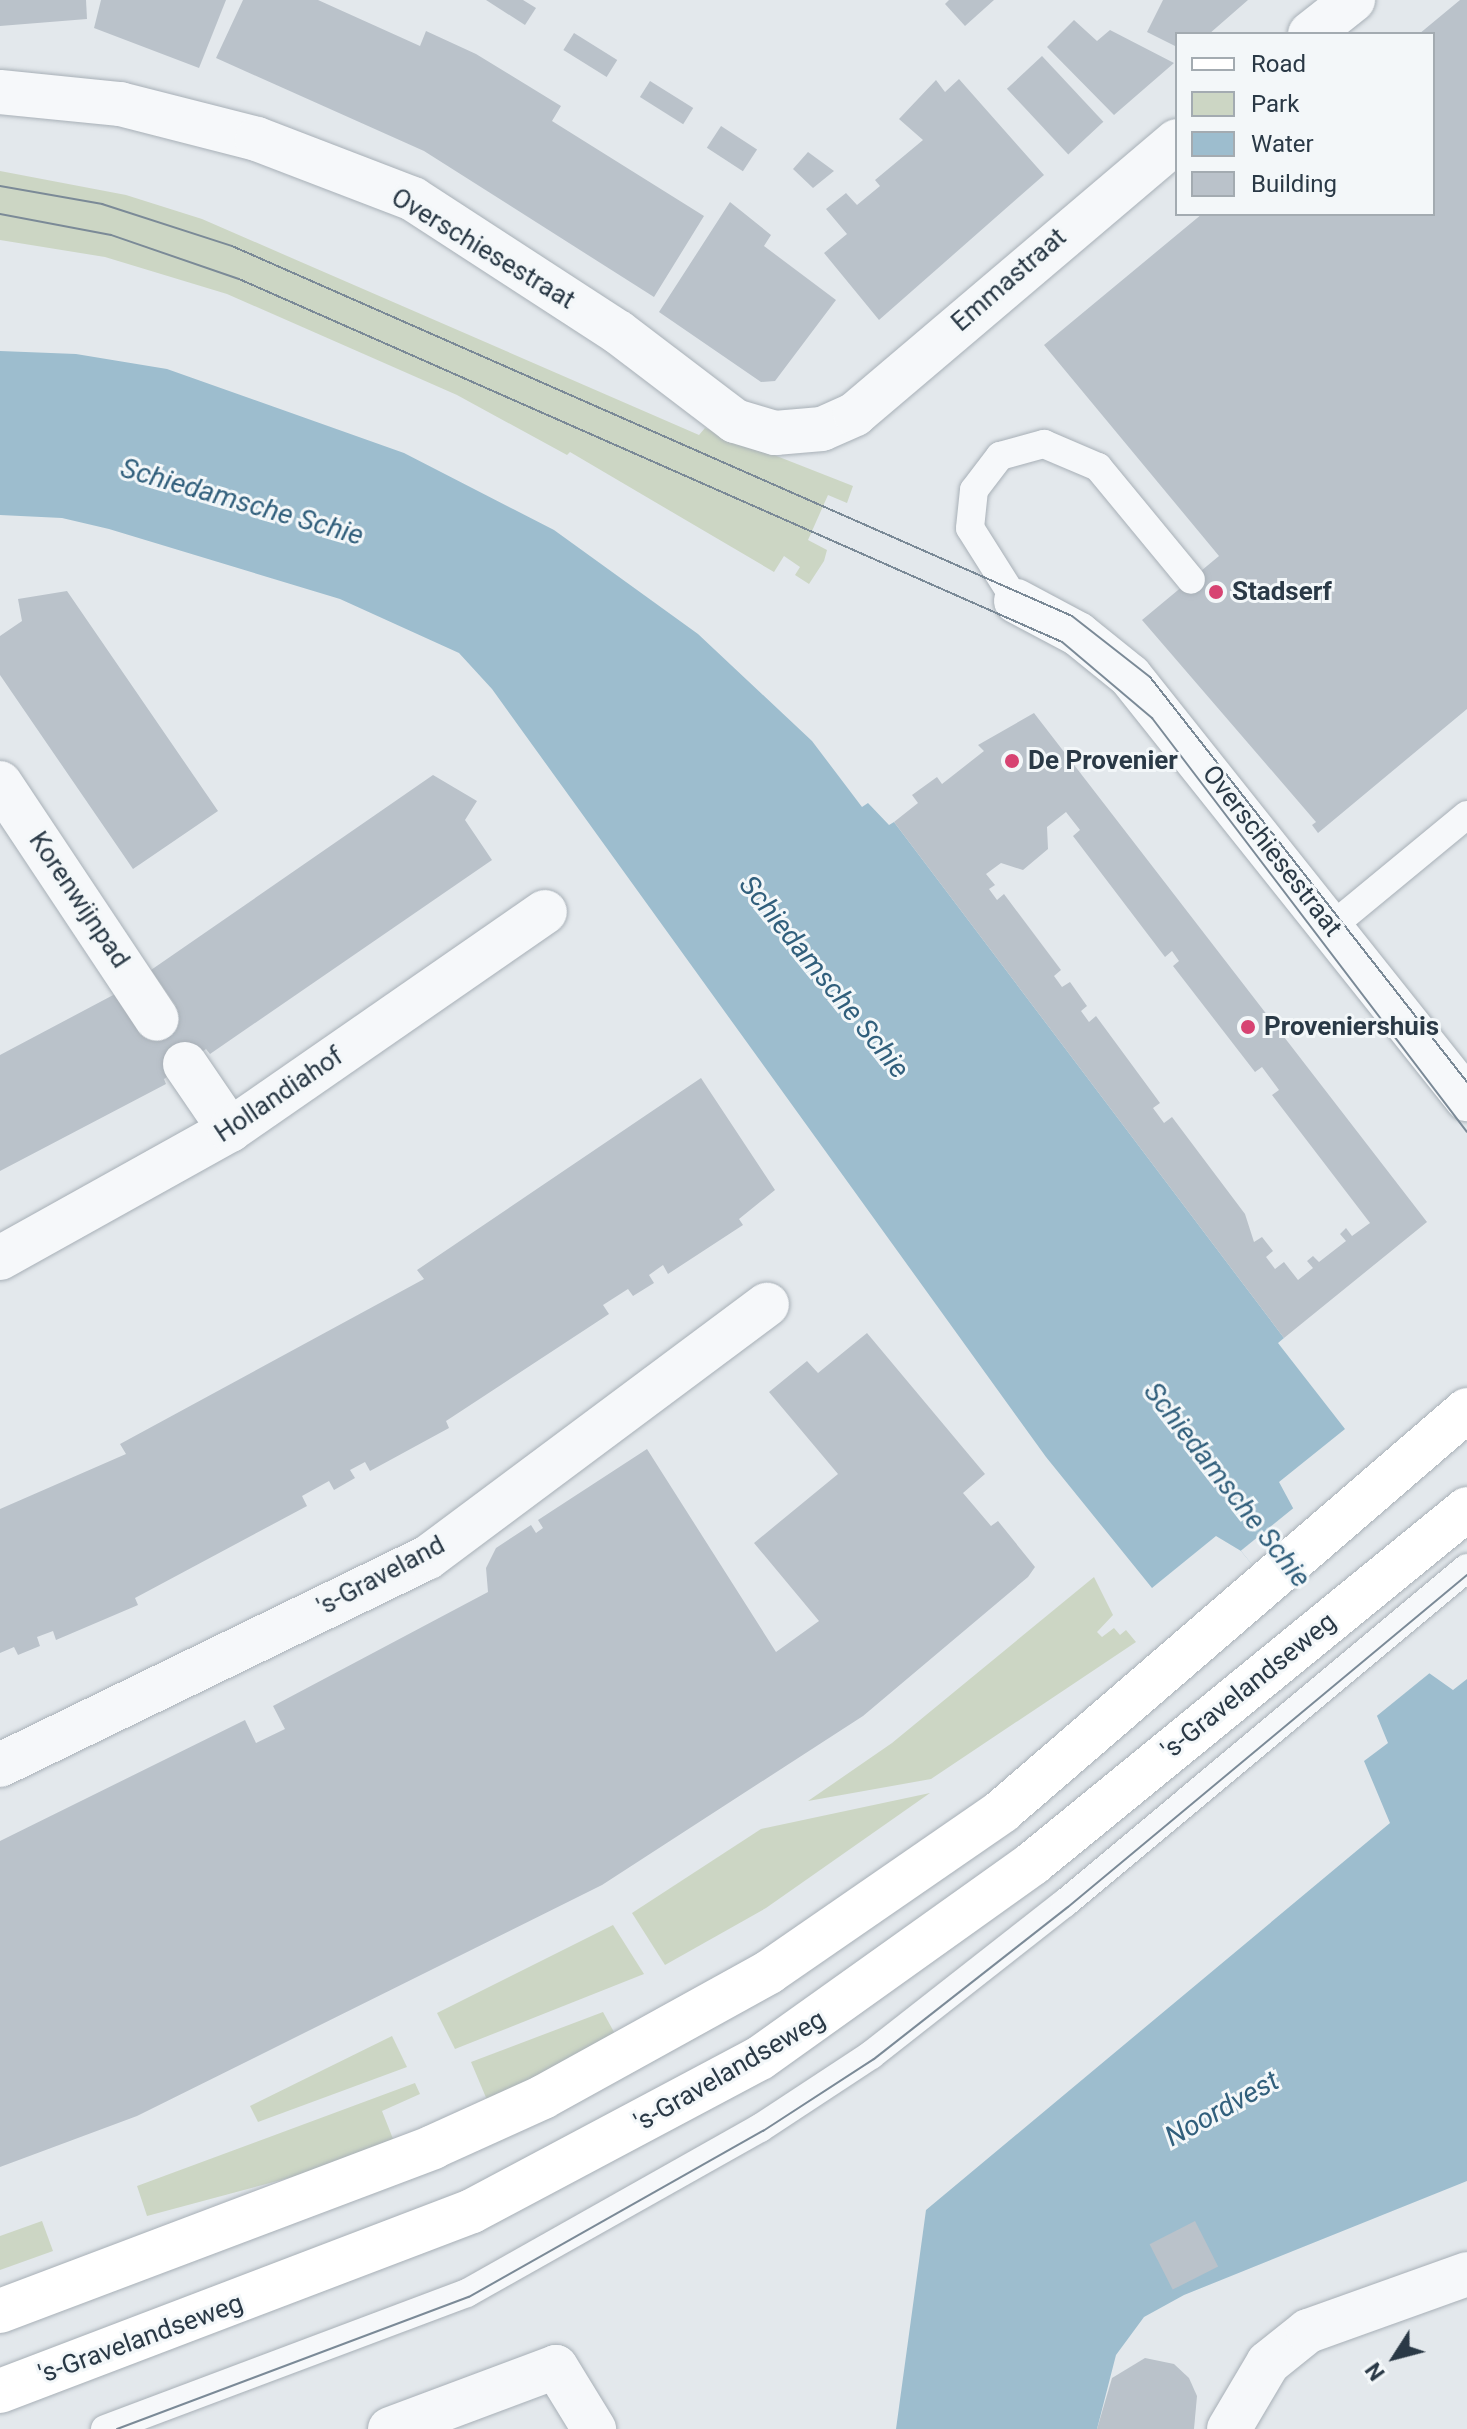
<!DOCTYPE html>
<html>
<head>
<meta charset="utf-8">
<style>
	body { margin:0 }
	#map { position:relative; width:1467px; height:2429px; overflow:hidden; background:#e3e8ec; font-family:Roboto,sans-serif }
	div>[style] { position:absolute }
	.green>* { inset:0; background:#ccd6c4 }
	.water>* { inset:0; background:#9dbdce }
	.pier>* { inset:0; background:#e3e8ec; transform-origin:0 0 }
	.building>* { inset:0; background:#bac2ca; transform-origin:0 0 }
	.roads { filter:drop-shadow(0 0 2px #a8b0b7) drop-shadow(0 0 2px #a8b0b7) }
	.lane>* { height:28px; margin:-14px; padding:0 14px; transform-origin:14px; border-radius:14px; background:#f6f8fa }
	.street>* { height:44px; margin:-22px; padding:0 22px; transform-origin:22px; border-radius:22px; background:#f6f8fa }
	.secondary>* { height:44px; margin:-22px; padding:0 22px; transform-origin:22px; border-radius:22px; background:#fff }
	.tram>* { height:2px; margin:-1px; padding:0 1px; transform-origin:1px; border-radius:1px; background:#7b8a97 }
	.dots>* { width:22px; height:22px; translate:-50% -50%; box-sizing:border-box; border:4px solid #f3f7f9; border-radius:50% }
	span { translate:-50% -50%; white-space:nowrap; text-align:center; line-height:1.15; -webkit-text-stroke:6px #f3f7f9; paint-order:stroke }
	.street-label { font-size:26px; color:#2a3946 }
	.poi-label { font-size:26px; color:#2a3946; font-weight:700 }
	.left { translate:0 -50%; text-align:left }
	.water-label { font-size:28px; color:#315f7c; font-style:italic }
	.legend { position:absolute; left:1175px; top:32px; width:260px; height:184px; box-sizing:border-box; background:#f3f7f9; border:2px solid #a3abb1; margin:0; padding:10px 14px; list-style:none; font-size:24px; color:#2a3946 }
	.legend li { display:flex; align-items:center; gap:16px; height:40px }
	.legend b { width:40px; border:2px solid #a3abb1 }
	.north { position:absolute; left:1355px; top:2317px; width:80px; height:80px; -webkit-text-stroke:6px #f3f7f9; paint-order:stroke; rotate:234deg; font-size:22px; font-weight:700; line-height:32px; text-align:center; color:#2a3946 }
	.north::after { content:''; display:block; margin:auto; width:28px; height:36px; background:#2a3946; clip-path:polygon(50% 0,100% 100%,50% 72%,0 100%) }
</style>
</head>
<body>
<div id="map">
	<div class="green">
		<i style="clip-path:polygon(0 171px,126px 195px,202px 219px,699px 435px,705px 428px,853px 486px,847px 503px,828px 495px,808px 540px,827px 550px,824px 561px,809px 584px,795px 575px,800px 567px,784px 556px,774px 572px,570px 452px,567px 455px,457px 395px,227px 294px,105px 257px,0 240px)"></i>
		<i style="clip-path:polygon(1094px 1577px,1113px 1615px,1097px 1632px,1102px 1637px,1114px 1628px,1120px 1635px,1126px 1630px,1136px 1642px,931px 1779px,808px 1801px,892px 1743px)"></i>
		<i style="clip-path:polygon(930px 1793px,766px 1908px,665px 1965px,632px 1913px,761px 1829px)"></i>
		<i style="clip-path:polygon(613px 1925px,644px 1974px,455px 2049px,437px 2013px)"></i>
		<i style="clip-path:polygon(603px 2012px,620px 2043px,490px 2107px,471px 2062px)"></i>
		<i style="clip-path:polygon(392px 2036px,407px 2067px,258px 2122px,250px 2106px)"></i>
		<i style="clip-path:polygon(415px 2083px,420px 2094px,382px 2111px,397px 2149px,147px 2216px,137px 2186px)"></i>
		<i style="clip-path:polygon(42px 2221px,53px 2251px,0 2270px,0 2236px)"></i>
	</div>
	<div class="water">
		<i style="clip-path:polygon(0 351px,76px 354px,167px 369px,404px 453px,554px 530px,698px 634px,812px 741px,862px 807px,868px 803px,889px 825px,894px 822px,1284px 1338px,1278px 1343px,1345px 1429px,1279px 1482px,1293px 1508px,1429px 1673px,1453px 1690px,1467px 1679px,1467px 2181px,1184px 2295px,1144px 2317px,1116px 2355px,1097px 2429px,896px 2429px,926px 2210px,1390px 1823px,1364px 1761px,1388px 1743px,1377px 1716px,1241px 1551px,1216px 1536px,1152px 1588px,1046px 1457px,492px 689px,459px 653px,340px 599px,109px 529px,62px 518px,0 515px)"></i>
	</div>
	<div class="pier">
		<i style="left:1296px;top:1506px;width:214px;height:71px;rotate:51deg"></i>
	</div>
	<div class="building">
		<i style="clip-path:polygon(0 0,86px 0,87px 19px,0 26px)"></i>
		<i style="clip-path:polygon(101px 0,226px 0,199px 68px,94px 28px)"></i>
		<i style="clip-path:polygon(243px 0,318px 0,420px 46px,426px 31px,476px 54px,561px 106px,552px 121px,704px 216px,654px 297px,424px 151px,216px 58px)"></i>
		<i style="clip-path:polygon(486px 0,523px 0,536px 8px,525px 25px)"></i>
		<i style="clip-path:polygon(949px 0,994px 0,965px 26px,945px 4px)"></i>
		<i style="clip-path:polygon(1163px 0,1248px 0,1209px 34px,1177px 34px,1177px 47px,1147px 32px)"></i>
		<i style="clip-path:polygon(1460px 0,1467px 0,1467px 709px,1318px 833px,1312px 825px,1316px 822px,1142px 620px,1219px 556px,1044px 345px,1202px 214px,1433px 214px,1433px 34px,1419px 34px)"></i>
		<i style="clip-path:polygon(1074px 20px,1097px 41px,1110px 30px,1174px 63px,1114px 115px,1047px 47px)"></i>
		<i style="left:574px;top:33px;width:51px;height:20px;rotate:32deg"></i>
		<i style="left:1042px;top:56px;width:90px;height:48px;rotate:47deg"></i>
		<i style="clip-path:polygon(959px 79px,1044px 175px,879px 320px,824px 253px,847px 234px,826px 209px,846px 193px,857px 205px,880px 186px,875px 180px,923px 140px,899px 119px,936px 80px,945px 92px)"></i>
		<i style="left:650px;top:81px;width:51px;height:19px;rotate:32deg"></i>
		<i style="left:721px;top:126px;width:43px;height:26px;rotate:33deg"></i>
		<i style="clip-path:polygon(808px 152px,834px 171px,813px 188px,793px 169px)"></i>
		<i style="clip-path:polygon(730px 202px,771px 235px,764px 246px,836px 300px,775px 381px,761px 382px,659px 312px)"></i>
		<i style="clip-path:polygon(67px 591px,218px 811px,133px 869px,0 675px,0 636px,22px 621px,18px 599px)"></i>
		<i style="clip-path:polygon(evenodd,1034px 713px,1427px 1222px,1284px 1338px,894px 822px,918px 803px,912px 795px,937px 777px,942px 784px,984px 751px,978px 745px,1034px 713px,1066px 812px,1080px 830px,1073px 836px,1165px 957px,1172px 951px,1179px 961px,1173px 966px,1255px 1072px,1262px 1067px,1279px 1090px,1272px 1095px,1370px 1223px,1352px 1236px,1346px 1228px,1340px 1234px,1346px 1241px,1319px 1262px,1313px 1256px,1307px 1261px,1313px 1268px,1298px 1280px,1284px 1262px,1275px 1269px,1266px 1257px,1273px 1251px,1262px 1237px,1254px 1242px,1245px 1214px,1172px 1117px,1164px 1123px,1153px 1108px,1160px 1103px,1096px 1016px,1089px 1022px,1081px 1011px,1087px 1006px,1070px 982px,1062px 987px,1054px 976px,1061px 970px,1004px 894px,997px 900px,989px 889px,995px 885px,986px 874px,1001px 863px,1023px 870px,1048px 849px,1047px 827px,1066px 812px)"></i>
		<i style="clip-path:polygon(433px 775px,477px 801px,465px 820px,492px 860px,210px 1054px,206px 1049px,164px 1079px,166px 1084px,0 1171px,0 1055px,117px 993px,139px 1032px,176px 1006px,151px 970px)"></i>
		<i style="clip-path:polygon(701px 1078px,775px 1190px,739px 1219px,743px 1225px,668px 1274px,663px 1265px,649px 1275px,654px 1283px,633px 1296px,628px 1289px,603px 1305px,609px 1314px,446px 1421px,449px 1428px,370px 1471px,365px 1462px,350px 1470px,355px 1478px,334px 1490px,329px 1481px,302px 1496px,307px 1506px,135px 1598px,138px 1605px,56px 1640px,53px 1631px,37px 1637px,40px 1646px,18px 1655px,14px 1647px,0 1653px,0 1509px,126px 1454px,120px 1444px,424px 1279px,417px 1270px)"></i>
		<i style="clip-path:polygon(867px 1333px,985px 1474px,963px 1493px,991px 1526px,998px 1521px,1035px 1567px,1028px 1577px,863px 1716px,602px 1885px,137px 2116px,0 2167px,0 1841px,245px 1720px,256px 1743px,285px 1729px,273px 1706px,488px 1592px,486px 1568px,496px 1548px,531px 1525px,536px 1533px,543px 1528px,538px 1520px,647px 1449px,776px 1652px,819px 1621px,754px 1543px,838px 1474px,769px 1392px,807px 1361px,818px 1373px)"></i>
		<i style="left:1195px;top:2221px;width:51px;height:51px;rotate:63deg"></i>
		<i style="clip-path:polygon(1145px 2358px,1174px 2364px,1189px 2378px,1197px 2396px,1194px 2429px,1097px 2429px,1112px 2378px)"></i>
	</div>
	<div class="roads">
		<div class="lane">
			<i style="left:1016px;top:601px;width:86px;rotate:-122.2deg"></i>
			<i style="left:970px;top:528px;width:38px;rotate:-84deg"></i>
			<i style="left:974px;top:490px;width:43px;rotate:-52.6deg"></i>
			<i style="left:1000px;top:456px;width:46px;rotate:-15.3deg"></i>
			<i style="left:1044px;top:444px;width:59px;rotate:23.1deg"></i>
			<i style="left:1098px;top:467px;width:146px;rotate:50.5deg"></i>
			<i style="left:1331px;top:927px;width:176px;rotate:-39.5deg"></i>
			<i style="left:105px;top:2429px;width:387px;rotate:-20.6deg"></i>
			<i style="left:467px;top:2293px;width:336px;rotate:-29.4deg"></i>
			<i style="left:760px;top:2128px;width:133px;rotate:-33.3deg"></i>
			<i style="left:871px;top:2055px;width:246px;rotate:-38.1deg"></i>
			<i style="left:1065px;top:1903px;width:523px;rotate:-39.81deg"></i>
		</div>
		<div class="street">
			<i style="left:1310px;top:34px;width:55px;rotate:-38.3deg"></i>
			<i style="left:0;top:92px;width:121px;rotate:5.7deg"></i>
			<i style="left:120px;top:104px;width:141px;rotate:14.3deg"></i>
			<i style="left:257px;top:139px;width:167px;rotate:21deg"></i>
			<i style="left:413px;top:199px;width:244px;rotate:33deg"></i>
			<i style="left:618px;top:332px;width:147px;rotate:37.3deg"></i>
			<i style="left:735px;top:421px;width:42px;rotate:16.7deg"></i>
			<i style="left:775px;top:433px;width:47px;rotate:-4.9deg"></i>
			<i style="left:822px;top:429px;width:36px;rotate:-24deg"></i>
			<i style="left:855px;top:414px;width:422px;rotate:-40.3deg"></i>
			<i style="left:1016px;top:601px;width:70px;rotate:28deg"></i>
			<i style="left:1078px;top:634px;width:67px;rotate:38.9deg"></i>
			<i style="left:1130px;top:676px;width:541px;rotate:51.46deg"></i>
			<i style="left:0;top:783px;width:283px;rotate:56.4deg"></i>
			<i style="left:185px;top:1064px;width:80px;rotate:55.7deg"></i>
			<i style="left:0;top:1258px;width:263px;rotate:-29.1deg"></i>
			<i style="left:230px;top:1130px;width:383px;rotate:-34.7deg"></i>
			<i style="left:0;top:1765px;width:475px;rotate:-25.9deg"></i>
			<i style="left:427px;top:1558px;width:424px;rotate:-36.7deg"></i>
			<i style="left:390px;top:2429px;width:177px;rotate:-20.5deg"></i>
			<i style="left:556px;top:2367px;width:73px;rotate:58.5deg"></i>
			<i style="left:1229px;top:2429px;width:77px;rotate:-59.4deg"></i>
			<i style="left:1268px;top:2363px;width:51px;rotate:-38.7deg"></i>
			<i style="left:1308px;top:2331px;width:169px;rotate:-19.7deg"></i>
		</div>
		<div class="secondary">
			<i style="left:0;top:2311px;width:463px;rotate:-20.7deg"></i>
			<i style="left:433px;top:2147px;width:121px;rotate:-24.4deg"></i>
			<i style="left:543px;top:2097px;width:258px;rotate:-28.9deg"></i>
			<i style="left:769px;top:1972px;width:283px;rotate:-34.6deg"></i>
			<i style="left:1002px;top:1811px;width:614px;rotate:-40.77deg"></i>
			<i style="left:0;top:2391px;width:505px;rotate:-20.87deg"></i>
			<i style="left:472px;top:2211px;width:326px;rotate:-28deg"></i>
			<i style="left:760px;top:2058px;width:335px;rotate:-35.5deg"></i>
			<i style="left:1033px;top:1863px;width:560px;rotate:-39.2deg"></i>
		</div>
	</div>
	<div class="tram">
		<i style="left:0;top:186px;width:104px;rotate:10deg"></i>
		<i style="left:102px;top:204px;width:137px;rotate:17.9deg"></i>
		<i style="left:232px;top:246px;width:918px;rotate:23.77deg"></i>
		<i style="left:1072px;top:616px;width:99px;rotate:38deg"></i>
		<i style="left:1150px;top:677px;width:514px;rotate:51.95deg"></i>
		<i style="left:0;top:214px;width:113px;rotate:10.7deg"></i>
		<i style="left:111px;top:235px;width:135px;rotate:19deg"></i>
		<i style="left:239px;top:279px;width:899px;rotate:23.8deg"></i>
		<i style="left:1062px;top:642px;width:118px;rotate:40.2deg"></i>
		<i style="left:1152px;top:718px;width:520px;rotate:52.73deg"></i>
		<i style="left:117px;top:2429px;width:376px;rotate:-20.6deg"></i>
		<i style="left:469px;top:2297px;width:338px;rotate:-29.5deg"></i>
		<i style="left:763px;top:2131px;width:132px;rotate:-33deg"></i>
		<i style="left:874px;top:2059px;width:246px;rotate:-38.1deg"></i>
		<i style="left:1068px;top:1907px;width:519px;rotate:-39.76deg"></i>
	</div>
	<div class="dots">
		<i style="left:1216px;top:592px;background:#d74372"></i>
		<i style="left:1012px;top:761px;background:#d74372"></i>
		<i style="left:1248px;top:1027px;background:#d74372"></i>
	</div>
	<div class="street-label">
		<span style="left:483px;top:249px;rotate:31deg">Overschiesestraat</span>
		<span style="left:1009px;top:280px;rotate:-41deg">Emmastraat</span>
		<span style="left:1272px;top:851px;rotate:52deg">Overschiesestraat</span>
		<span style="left:79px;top:900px;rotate:56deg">Korenwijnpad</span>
		<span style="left:279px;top:1095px;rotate:-34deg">Hollandiahof</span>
		<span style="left:381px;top:1576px;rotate:-28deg">'s-Graveland</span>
		<span style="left:1249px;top:1686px;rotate:-39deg">'s-Gravelandseweg</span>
		<span style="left:730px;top:2071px;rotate:-30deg">'s-Gravelandseweg</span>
		<span style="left:141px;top:2339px;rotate:-20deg">'s-Gravelandseweg</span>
	</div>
	<div class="poi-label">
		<span class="left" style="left:1232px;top:592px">Stadserf</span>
		<span class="left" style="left:1028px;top:761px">De Provenier</span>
		<span class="left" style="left:1264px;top:1027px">Proveniershuis</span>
	</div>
	<div class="water-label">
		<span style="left:242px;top:502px;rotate:16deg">Schiedamsche Schie</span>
		<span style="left:824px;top:977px;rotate:51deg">Schiedamsche Schie</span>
		<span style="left:1227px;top:1485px;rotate:52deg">Schiedamsche Schie</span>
		<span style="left:1222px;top:2109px;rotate:-29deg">Noordvest</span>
	</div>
	<ul class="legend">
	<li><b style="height:10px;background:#fff"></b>Road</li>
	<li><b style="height:22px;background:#ccd6c4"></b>Park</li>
	<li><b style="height:22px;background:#9dbdce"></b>Water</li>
	<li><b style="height:22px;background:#bac2ca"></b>Building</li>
	</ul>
	<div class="north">N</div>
</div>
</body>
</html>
